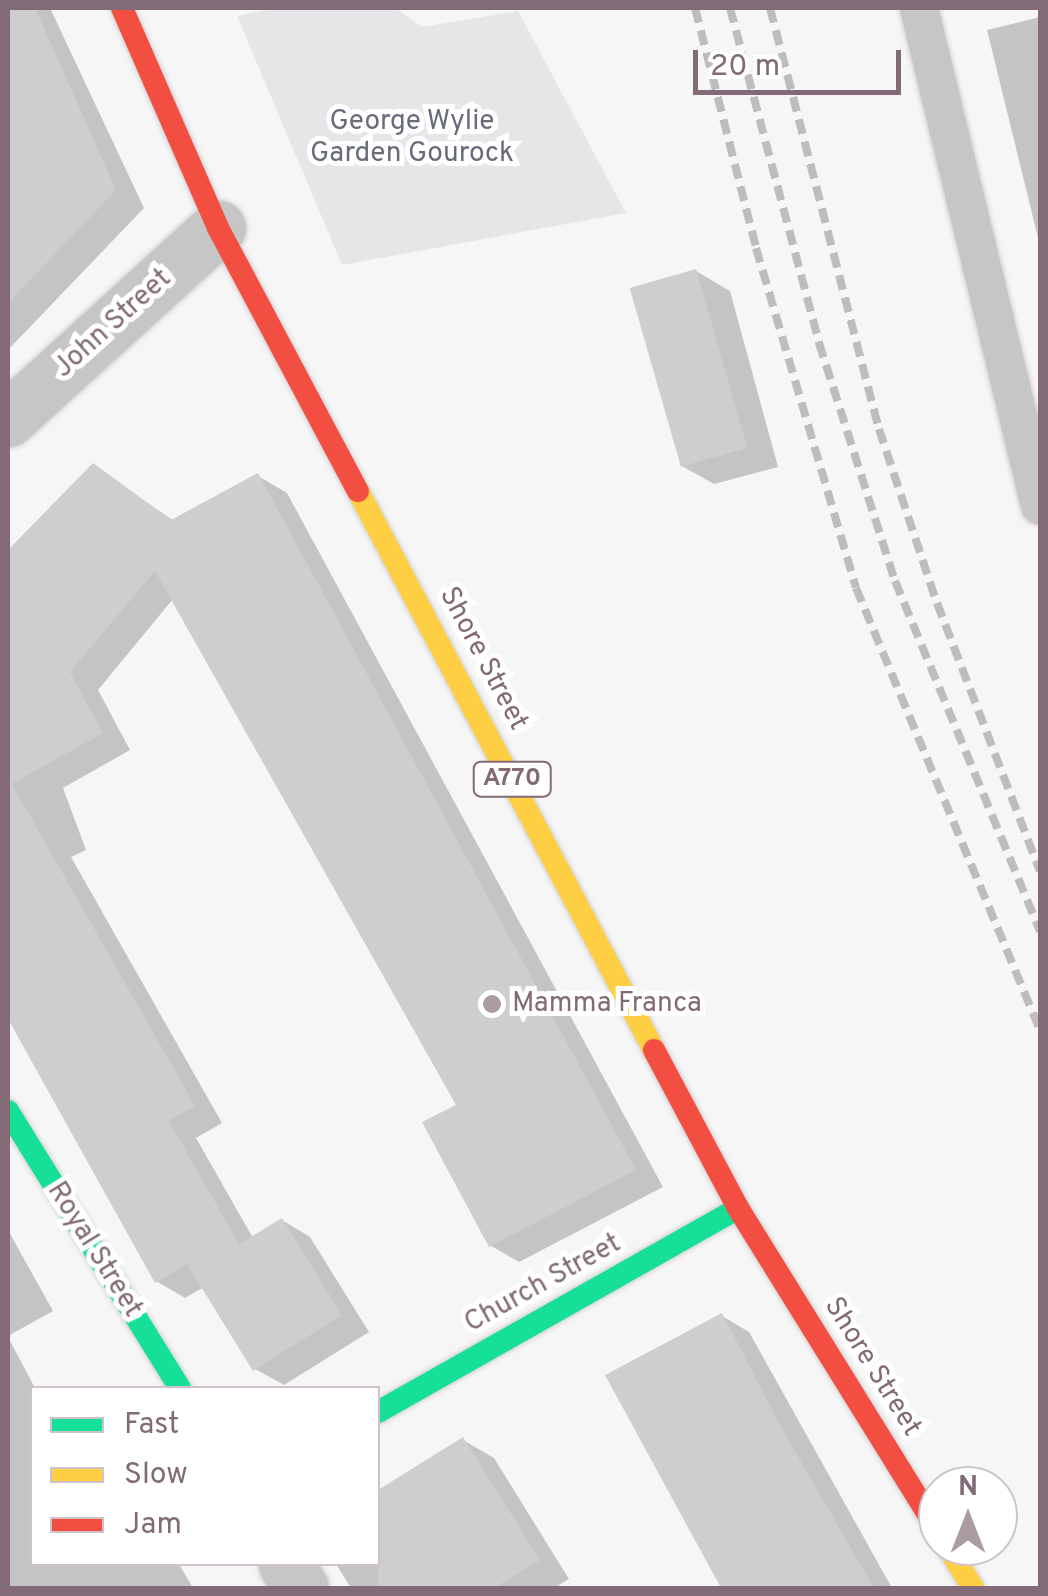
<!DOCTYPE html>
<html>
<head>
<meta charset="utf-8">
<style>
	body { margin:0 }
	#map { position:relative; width:1048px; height:1596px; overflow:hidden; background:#f6f6f6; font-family:Overpass,sans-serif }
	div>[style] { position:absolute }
	.green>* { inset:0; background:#e5e6e8 }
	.shadow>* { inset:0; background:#0003 }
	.building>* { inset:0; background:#cfcdce; transform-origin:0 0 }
	.roads { filter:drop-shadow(0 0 2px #d3d1d2) drop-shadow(0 0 2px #d3d1d2) }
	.lane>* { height:38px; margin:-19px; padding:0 19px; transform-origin:19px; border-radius:19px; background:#c7c6c6 }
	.street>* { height:55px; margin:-27.5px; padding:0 27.5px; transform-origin:27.5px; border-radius:27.5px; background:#c7c6c6 }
	.fast>* { height:22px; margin:-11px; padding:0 11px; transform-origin:11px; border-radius:11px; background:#16e098 }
	.slow>* { height:22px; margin:-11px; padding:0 11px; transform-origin:11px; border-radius:11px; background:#ffcf43 }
	.jam>* { height:22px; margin:-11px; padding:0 11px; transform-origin:11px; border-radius:11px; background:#f24e42 }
	.rail>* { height:8px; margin-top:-4px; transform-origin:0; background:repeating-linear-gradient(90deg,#bfbcbe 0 15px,transparent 0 23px) }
	.dots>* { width:28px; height:28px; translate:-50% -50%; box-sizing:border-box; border:5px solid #fff; border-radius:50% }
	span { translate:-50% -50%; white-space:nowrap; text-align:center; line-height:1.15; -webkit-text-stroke:10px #fff; paint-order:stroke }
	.shield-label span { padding:2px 8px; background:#fff; border:2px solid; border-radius:8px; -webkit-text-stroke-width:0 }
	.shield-label { font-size:25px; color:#826a76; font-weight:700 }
	.park-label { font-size:28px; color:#686b7a }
	.street-label { font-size:28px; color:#826a76 }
	.poi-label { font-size:28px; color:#826a76 }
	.left { translate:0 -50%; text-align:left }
	.frame { position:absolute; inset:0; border:10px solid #826a76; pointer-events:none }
	.legend { position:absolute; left:30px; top:1386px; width:350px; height:180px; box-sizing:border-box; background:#fff; border:2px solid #cdc3c8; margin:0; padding:12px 18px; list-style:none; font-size:30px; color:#826a76 }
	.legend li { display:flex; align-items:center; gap:20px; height:50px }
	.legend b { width:50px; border:2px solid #cdc3c8 }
	.north { position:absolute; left:918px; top:1466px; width:100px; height:100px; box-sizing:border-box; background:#fff; border:2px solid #cdc3c8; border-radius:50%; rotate:0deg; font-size:28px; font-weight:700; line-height:40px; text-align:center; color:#826a76 }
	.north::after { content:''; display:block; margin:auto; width:35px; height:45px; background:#ab9ba3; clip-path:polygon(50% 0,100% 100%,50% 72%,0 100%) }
	.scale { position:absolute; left:693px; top:50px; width:208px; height:45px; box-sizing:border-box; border:5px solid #826a76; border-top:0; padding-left:12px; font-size:30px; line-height:35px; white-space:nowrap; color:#826a76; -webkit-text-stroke:8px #fff; paint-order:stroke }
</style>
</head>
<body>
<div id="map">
	<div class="green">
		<i style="clip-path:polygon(275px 8px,395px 8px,422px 27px,518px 11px,626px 213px,342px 265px,237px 16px)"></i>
	</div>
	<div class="shadow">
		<i style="clip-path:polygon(8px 8px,50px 8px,144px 208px,8px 350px)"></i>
		<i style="clip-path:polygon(1040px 17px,1040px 246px,987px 30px)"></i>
		<i style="clip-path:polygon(696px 271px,730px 291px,778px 467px,714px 484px,680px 465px)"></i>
		<i style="clip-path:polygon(93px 466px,174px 521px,258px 476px,287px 493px,663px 1187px,519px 1262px,491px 1246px,459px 1106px,173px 599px,98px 690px,130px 750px,63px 788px,86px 850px,71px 857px,222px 1123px,196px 1138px,253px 1238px,282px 1220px,310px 1237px,369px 1332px,284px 1385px,255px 1369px,204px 1287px,185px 1298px,156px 1281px,8px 1014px,8px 553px)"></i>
		<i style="clip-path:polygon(8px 1230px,53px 1311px,8px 1336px)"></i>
		<i style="clip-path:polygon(722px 1316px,749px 1332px,892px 1588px,726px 1588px,608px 1376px)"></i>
		<i style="clip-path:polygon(8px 1337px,35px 1388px,32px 1564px,179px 1564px,193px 1588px,8px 1588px)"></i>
		<i style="clip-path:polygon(463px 1440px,494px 1458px,569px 1579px,554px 1588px,351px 1588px,336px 1564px,378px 1564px,378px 1493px)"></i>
	</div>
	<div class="building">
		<i style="clip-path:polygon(8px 8px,35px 8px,116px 190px,8px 303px)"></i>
		<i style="left:696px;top:269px;width:186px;height:69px;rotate:74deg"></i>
		<i style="clip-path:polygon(93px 463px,171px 520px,258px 473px,636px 1170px,489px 1247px,422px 1122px,456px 1105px,155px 571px,70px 672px,103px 733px,12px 784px,195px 1106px,169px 1121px,239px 1244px,282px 1218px,342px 1315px,253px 1371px,187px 1264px,155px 1283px,8px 1019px,8px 550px)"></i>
		<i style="clip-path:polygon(722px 1313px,781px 1427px,874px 1588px,721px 1588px,605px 1375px)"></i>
		<i style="clip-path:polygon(463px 1437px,540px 1560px,494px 1588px,378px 1588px,378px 1490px)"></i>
	</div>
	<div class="roads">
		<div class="lane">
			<i style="left:919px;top:8px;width:512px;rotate:76.34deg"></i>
		</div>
		<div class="street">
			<i style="left:8px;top:419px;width:284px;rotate:-42.3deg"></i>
			<i style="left:286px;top:1564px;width:28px;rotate:58deg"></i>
		</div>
		<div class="fast">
			<i style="left:8px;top:1111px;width:326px;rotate:58.2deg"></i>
			<i style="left:378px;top:1412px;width:414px;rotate:-29.5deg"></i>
		</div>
		<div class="slow">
			<i style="left:358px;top:491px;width:633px;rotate:62.1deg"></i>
			<i style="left:947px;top:1546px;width:49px;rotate:58.2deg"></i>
		</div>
		<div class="jam">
			<i style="left:122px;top:8px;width:240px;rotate:66.4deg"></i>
			<i style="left:218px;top:228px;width:298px;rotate:62deg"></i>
			<i style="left:654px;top:1050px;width:179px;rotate:62deg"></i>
			<i style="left:738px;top:1208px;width:380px;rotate:58.2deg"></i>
		</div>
	</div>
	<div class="rail">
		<i style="left:695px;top:8px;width:248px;rotate:75.7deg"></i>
		<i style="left:756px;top:248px;width:354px;rotate:73.6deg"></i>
		<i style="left:856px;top:588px;width:480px;rotate:67.4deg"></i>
		<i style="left:730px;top:8px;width:347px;rotate:75.1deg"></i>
		<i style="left:819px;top:343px;width:250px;rotate:72.3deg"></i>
		<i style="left:895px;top:581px;width:379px;rotate:67.5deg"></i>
		<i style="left:770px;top:8px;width:435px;rotate:75.5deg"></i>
		<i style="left:879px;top:429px;width:183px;rotate:71.6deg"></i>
		<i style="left:937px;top:603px;width:287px;rotate:69deg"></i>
	</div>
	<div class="dots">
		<i style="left:492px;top:1004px;background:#ab9ba3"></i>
	</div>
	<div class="shield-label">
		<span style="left:512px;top:779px">A770</span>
	</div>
	<div class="park-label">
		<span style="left:412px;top:138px">George Wylie<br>Garden Gourock</span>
	</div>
	<div class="street-label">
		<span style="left:113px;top:324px;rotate:-42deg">John Street</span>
		<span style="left:483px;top:659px;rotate:62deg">Shore Street</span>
		<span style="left:94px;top:1250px;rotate:58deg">Royal Street</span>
		<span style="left:543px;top:1284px;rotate:-29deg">Church Street</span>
		<span style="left:872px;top:1367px;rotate:58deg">Shore Street</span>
	</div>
	<div class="poi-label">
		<span class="left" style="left:512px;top:1004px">Mamma Franca</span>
	</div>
	<div class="frame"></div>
	<ul class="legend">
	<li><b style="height:12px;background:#16e098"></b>Fast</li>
	<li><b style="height:12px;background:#ffcf43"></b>Slow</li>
	<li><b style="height:12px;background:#f24e42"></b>Jam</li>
	</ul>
	<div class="north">N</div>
	<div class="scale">20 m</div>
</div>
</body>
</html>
